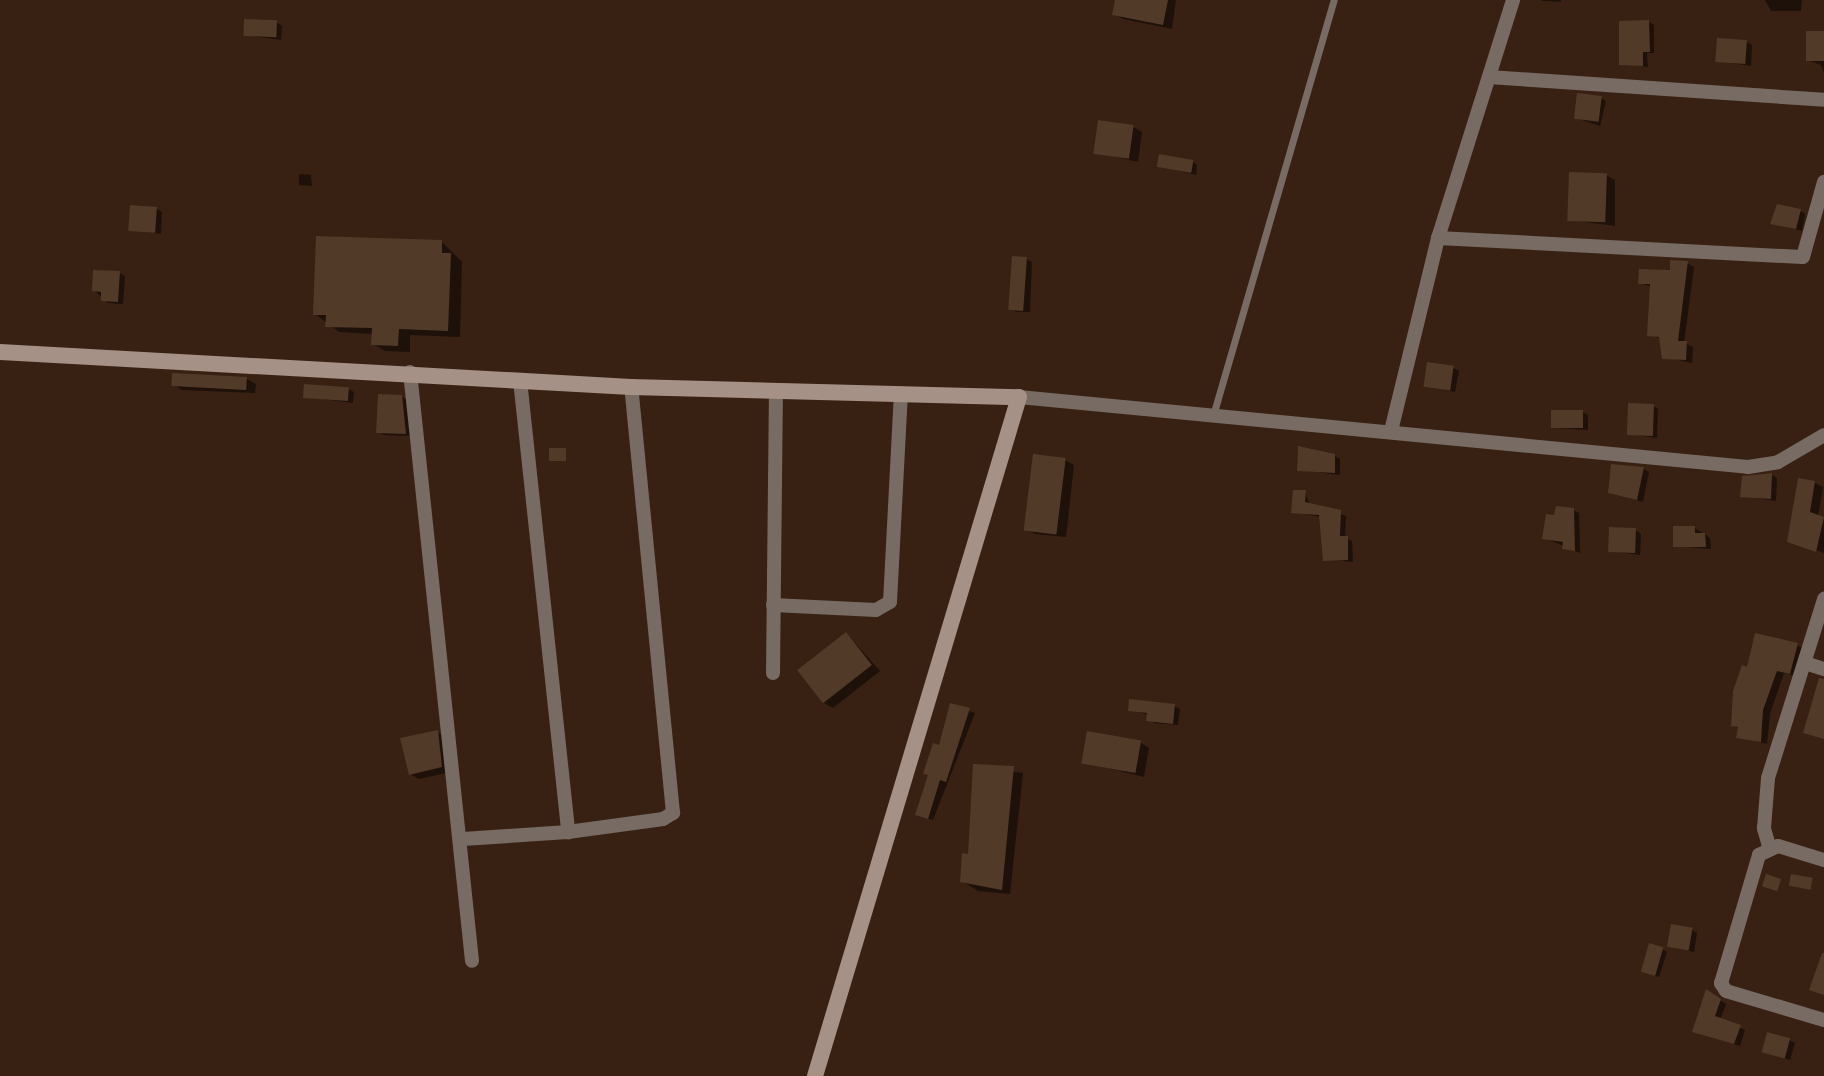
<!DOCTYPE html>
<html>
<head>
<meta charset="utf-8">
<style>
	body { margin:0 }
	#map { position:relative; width:1824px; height:1076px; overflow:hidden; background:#382012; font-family:Mulish,sans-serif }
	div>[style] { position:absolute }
	.shadow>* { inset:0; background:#0007 }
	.building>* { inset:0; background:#523a28; transform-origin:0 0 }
	.lane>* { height:7px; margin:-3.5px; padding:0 3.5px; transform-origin:3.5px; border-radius:3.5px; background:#776b63 }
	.street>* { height:14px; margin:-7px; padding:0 7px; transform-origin:7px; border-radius:7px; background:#776b63 }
	.secondary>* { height:16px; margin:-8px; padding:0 8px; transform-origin:8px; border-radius:8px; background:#a59185 }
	span { translate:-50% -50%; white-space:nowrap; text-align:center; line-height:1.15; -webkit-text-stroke:6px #180d07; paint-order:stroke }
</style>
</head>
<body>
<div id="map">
	<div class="shadow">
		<i style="clip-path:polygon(1117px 0,1176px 0,1172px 29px,1123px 19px,1114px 14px)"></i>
		<i style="clip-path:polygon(1540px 0,1561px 0,1561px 2px,1543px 1px)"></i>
		<i style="clip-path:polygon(1765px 0,1802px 0,1801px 11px,1771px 11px)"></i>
		<i style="clip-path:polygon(276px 22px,282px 26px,281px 40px,245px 35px)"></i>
		<i style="clip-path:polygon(1649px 22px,1654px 25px,1654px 53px,1647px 53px,1648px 67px,1621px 63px)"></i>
		<i style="clip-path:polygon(1824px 33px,1824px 73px,1821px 65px,1807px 60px)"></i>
		<i style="clip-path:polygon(1747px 42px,1752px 45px,1751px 66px,1718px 61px)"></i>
		<i style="clip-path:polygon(1601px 98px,1606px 101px,1600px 126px,1573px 117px)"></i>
		<i style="clip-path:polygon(1133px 127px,1142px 132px,1138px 162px,1096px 152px)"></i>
		<i style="clip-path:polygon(1192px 161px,1197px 165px,1196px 175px,1158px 166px)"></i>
		<i style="clip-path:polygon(299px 174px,311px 175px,312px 186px,299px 185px)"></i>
		<i style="clip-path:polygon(1606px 175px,1615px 180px,1615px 226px,1570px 220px)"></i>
		<i style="clip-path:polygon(157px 209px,162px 212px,161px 234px,130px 229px)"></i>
		<i style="clip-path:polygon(1800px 211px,1805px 214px,1802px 231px,1772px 223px)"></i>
		<i style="clip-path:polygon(442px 242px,462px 262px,460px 337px,410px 335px,410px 352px,385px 351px,373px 344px,373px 334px,339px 332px,315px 314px)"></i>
		<i style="clip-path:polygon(1026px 259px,1032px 262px,1030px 312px,1017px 312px,1011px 309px)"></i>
		<i style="clip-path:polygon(1687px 263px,1694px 267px,1684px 343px,1693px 347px,1692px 363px,1664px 357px,1662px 339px,1649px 335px,1652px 287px,1640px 283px)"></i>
		<i style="clip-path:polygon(119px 273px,125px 276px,123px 304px,108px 303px,94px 290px)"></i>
		<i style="clip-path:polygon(1453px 368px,1459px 371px,1455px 392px,1426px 386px)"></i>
		<i style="clip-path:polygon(247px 379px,256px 384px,255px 393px,182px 390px,173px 385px)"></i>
		<i style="clip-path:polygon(348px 389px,354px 392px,353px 403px,305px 397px)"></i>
		<i style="clip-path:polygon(402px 397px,407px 400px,411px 436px,384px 435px,378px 432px)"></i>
		<i style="clip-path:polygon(1653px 406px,1658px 409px,1657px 438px,1628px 434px)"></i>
		<i style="clip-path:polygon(1582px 412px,1588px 415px,1588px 430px,1553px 428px)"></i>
		<i style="clip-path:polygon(1335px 456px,1340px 459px,1340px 475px,1299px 470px)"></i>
		<i style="clip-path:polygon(1065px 460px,1074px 465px,1066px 537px,1035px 534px,1026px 529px)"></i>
		<i style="clip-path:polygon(1644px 469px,1649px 472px,1643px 502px,1610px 492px)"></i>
		<i style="clip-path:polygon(1772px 475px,1777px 478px,1776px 501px,1743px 496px)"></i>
		<i style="clip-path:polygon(1815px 483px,1823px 487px,1818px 517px,1824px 519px,1824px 553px,1795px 542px)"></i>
		<i style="clip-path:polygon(1305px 492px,1310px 505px,1346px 516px,1345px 538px,1352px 541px,1353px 562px,1324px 559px,1321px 517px,1293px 512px)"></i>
		<i style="clip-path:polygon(1573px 510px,1579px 513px,1580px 553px,1545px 538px,1556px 517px)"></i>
		<i style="clip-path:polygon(1695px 528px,1710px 538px,1711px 549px,1675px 546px)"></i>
		<i style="clip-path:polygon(1636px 530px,1641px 534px,1640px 555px,1610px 551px)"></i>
		<i style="clip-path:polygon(847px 634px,880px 671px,833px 708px,824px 703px)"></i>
		<i style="clip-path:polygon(1797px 645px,1804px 649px,1797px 676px,1784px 673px,1770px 714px,1767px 744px,1738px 736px,1740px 729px,1733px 725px,1748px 669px)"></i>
		<i style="clip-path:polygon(951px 705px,975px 713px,933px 820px,923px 817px)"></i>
		<i style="clip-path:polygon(1174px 706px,1180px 709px,1178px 725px,1154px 723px,1149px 715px,1130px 710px)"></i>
		<i style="clip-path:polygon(437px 732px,446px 737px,450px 772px,419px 779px,410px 774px)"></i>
		<i style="clip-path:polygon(1140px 742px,1149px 748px,1144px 777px,1084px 762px)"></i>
		<i style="clip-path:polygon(975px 766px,1023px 773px,1010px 894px,978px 891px,962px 881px,970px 856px)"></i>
		<i style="clip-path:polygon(1692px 930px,1697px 933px,1694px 952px,1670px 946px)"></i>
		<i style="clip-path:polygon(1662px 949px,1667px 952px,1659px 977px,1647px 973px)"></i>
		<i style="clip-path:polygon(1707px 992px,1726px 1004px,1720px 1020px,1745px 1030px,1740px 1046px,1694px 1031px)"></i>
		<i style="clip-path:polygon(1789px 1040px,1795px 1043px,1790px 1060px,1763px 1051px)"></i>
	</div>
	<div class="building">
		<i style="clip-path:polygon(1115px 0,1168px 0,1163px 25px,1112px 15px)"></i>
		<i style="left:244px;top:19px;width:33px;height:17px;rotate:2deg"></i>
		<i style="clip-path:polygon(1649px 20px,1650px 52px,1643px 52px,1643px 66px,1619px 65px,1619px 21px)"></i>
		<i style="left:1806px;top:31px;width:18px;height:30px"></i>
		<i style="left:1717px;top:38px;width:30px;height:24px;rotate:4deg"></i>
		<i style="left:1577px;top:93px;width:25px;height:26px;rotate:7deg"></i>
		<i style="left:1098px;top:120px;width:36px;height:34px;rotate:8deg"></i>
		<i style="left:1159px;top:154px;width:35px;height:13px;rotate:10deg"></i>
		<i style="left:1569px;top:172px;width:38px;height:49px;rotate:2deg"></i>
		<i style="clip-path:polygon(1777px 204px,1801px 209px,1796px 229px,1770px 224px)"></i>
		<i style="left:130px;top:205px;width:27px;height:26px;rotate:4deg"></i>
		<i style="clip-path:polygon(316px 236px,442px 240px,442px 253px,451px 253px,448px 331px,399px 329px,398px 346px,371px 345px,372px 328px,325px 327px,326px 315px,313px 315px)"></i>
		<i style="left:1012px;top:256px;width:15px;height:54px;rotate:4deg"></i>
		<i style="clip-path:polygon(1670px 260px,1688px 261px,1678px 341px,1687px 341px,1686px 360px,1662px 359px,1659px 337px,1647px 336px,1650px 284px,1638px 284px,1639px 269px,1670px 270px)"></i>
		<i style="clip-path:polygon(93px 270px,120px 271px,118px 302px,101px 301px,101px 292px,92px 291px)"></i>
		<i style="left:1427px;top:362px;width:27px;height:25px;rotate:8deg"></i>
		<i style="left:172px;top:373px;width:75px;height:13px;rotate:3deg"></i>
		<i style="left:304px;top:384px;width:45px;height:14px;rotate:4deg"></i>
		<i style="clip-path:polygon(378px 394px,402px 395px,406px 434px,376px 433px)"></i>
		<i style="left:1628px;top:403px;width:26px;height:32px;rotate:2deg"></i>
		<i style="left:1583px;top:410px;width:18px;height:32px;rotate:90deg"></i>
		<i style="clip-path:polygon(1298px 446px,1335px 454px,1335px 473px,1297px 471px)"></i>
		<i style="left:566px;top:448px;width:13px;height:17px;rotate:90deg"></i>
		<i style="left:1033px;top:454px;width:33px;height:77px;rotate:7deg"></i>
		<i style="clip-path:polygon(1611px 464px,1644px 467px,1637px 500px,1608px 493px)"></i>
		<i style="clip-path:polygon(1772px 473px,1771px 499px,1740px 497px,1742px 476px)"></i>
		<i style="clip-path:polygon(1798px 478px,1815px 481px,1810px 512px,1824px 517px,1816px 552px,1787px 542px)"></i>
		<i style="clip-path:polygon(1293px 490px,1306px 490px,1305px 502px,1341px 510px,1340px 536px,1348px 536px,1348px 560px,1323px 561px,1319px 515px,1291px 513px)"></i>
		<i style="clip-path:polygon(1556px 506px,1574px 508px,1575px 551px,1562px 549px,1563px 542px,1542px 539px,1546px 514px,1554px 515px)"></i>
		<i style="clip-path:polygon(1673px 526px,1695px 526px,1695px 533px,1705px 533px,1706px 547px,1673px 547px)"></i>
		<i style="left:1609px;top:527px;width:27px;height:25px;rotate:2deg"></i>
		<i style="left:846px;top:632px;width:42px;height:62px;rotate:52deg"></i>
		<i style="clip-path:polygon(1755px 633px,1798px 643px,1790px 674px,1777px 671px,1763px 710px,1761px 742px,1736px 738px,1738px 727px,1731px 726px,1733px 691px,1742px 665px,1747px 667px)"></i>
		<i style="clip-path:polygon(1819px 678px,1824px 679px,1824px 739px,1803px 733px)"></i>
		<i style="clip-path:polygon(1129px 699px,1175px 704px,1173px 724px,1146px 721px,1147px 713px,1128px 711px)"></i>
		<i style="clip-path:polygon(950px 703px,970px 708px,946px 782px,940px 780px,928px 819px,915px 815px,928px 775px,923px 774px,933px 743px,939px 745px)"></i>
		<i style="clip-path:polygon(438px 730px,442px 767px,409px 775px,400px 738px)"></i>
		<i style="left:1087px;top:731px;width:55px;height:33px;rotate:10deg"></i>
		<i style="clip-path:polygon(973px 764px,1014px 766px,1002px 890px,960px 882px,962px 853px,968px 854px)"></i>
		<i style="left:1766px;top:874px;width:16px;height:13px;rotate:18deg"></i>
		<i style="left:1791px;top:874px;width:22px;height:12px;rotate:10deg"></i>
		<i style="left:1671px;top:924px;width:22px;height:23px;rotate:10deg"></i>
		<i style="left:1649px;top:943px;width:15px;height:30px;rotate:16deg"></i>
		<i style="clip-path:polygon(1822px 953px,1824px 953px,1824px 995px,1809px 990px)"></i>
		<i style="clip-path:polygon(1706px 989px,1721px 999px,1715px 1016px,1741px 1025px,1734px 1044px,1692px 1032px)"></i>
		<i style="left:1767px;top:1032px;width:24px;height:21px;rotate:15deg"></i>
	</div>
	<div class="lane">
		<i style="left:1214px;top:412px;width:429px;rotate:-73.8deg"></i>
	</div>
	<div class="street">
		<i style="left:1489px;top:77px;width:336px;rotate:3.9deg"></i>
		<i style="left:1438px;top:238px;width:365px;rotate:3deg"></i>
		<i style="left:1803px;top:257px;width:78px;rotate:-74.4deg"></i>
		<i style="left:410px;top:372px;width:592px;rotate:83.99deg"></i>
		<i style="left:520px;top:380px;width:455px;rotate:83.9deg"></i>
		<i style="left:1019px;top:397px;width:732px;rotate:5.48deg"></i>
		<i style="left:1748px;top:467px;width:30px;rotate:-9deg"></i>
		<i style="left:1778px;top:462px;width:53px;rotate:-30.4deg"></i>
		<i style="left:1391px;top:431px;width:199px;rotate:-76.3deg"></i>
		<i style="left:1438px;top:238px;width:250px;rotate:-72.5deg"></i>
		<i style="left:773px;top:605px;width:103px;rotate:2.8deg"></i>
		<i style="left:876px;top:610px;width:16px;rotate:-30deg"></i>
		<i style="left:890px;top:602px;width:209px;rotate:-87deg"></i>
		<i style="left:1805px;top:663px;width:20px;rotate:18deg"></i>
		<i style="left:773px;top:673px;width:282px;rotate:-89.4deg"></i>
		<i style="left:463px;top:839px;width:105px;rotate:-3.8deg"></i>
		<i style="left:568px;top:832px;width:96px;rotate:-7.8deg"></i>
		<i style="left:663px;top:819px;width:12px;rotate:-31deg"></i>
		<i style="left:673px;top:813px;width:428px;rotate:-95.6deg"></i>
		<i style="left:1769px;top:846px;width:19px;rotate:-106deg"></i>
		<i style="left:1764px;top:828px;width:50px;rotate:-85.4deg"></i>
		<i style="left:1768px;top:778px;width:188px;rotate:-72.6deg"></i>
		<i style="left:1824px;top:860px;width:48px;rotate:-163.1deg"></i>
		<i style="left:1778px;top:846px;width:21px;rotate:155deg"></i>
		<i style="left:1759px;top:855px;width:134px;rotate:106.5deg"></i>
		<i style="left:1721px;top:983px;width:9px;rotate:58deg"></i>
		<i style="left:1726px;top:991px;width:102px;rotate:16.5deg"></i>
	</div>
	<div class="secondary">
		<i style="left:0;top:352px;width:632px;rotate:3.17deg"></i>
		<i style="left:631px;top:387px;width:388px;rotate:1.5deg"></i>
		<i style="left:1019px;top:397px;width:709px;rotate:106.72deg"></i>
	</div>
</div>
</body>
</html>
